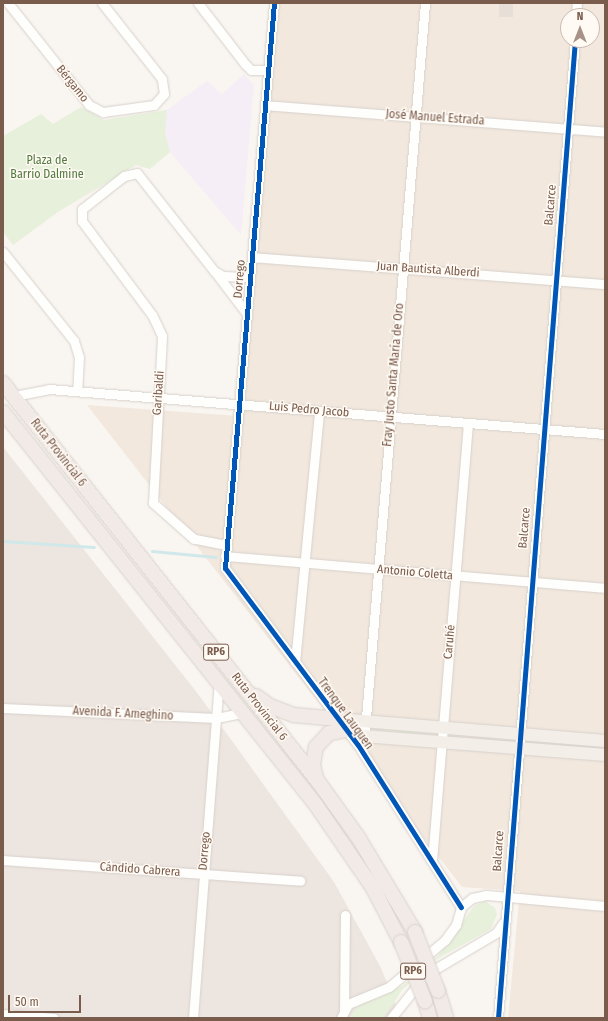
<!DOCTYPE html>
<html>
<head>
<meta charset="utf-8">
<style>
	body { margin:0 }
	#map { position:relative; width:608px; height:1021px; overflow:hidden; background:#f9f5f0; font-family:"Fira Sans Condensed",sans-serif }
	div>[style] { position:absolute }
	.residential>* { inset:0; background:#f2e8de }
	.industrial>* { inset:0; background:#ede5e0 }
	.education>* { inset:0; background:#f6eef6 }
	.green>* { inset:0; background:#e7f0db }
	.stream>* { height:3px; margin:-1.5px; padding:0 1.5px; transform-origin:1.5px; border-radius:1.5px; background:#d0e8ea }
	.building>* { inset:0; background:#e6ded7; transform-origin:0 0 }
	.roads { filter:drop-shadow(0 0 1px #d7d1cb) drop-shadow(0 0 1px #d7d1cb) }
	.minor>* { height:9px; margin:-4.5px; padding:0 4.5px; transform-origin:4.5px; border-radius:4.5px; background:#fefefd }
	.major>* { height:12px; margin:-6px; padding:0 6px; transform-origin:6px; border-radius:6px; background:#f3eee8 }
	.highway>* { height:14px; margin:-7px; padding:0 7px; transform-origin:7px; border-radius:7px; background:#f2eae7 }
	.bridges { filter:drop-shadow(0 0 1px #dad1cc) drop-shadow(0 0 1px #dad1cc) }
	.highway-bridge>* { height:14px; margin:-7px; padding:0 7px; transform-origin:7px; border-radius:7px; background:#f2eae7 }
	.cycleway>* { height:5px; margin:-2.5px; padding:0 2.5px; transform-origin:2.5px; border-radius:2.5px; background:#0057b8 }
	span { translate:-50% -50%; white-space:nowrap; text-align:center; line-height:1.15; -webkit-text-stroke:3px #fffaf3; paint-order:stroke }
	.shield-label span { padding:1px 3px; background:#fffaf3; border:1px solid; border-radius:3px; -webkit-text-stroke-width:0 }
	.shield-label { font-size:11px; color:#7a5c4d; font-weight:700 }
	.street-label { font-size:12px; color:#7a5c4d }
	.park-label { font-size:12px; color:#537a41 }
	.frame { position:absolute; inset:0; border:4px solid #7a5c4d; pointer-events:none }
	.north { position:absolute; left:560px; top:8px; width:40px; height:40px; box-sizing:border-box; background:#fffaf3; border:1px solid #cabbb1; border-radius:50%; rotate:0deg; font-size:11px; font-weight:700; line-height:16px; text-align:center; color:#7a5c4d }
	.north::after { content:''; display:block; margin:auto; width:14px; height:18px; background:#a69286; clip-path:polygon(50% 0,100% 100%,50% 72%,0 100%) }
	.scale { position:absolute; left:8px; top:995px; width:73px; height:18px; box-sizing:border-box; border:2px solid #7a5c4d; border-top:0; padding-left:5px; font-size:12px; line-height:14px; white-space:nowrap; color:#7a5c4d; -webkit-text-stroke:3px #fffaf3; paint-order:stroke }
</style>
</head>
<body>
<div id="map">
	<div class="residential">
		<i style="clip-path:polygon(evenodd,280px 3px,605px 3px,605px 1018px,508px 1018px,520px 891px,462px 887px,87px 405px,238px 416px,280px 3px,568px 16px,592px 16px,592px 40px,568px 40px,568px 16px)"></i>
	</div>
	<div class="industrial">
		<i style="clip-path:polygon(3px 447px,198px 694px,334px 882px,381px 968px,401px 1018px,3px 1018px)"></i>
	</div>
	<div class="education">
		<i style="clip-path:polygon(244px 74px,254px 85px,241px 235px,170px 152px,165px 133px,167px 110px,207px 81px,222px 94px)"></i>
	</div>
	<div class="green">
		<i style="clip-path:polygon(81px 107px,104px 120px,167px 110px,165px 133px,170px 152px,150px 169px,136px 165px,58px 212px,13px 245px,3px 232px,3px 136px,41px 114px,53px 124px)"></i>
		<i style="clip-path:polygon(383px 728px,434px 732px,435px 734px,383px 732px)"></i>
		<i style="clip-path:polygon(529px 740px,605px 745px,605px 750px,528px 743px)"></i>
		<i style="clip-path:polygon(485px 901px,495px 908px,497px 914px,491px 929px,437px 959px,403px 989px,383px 1018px,349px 1018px,357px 1007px,402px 986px,438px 956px,474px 906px)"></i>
	</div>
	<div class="stream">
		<i style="left:3px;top:541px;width:91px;rotate:3.8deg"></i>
		<i style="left:152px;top:551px;width:64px;rotate:5.4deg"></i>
	</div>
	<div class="building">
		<i style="left:499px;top:3px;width:14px;height:14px"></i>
	</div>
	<div class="roads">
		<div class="minor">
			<i style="left:8px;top:3px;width:130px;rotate:51.5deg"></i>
			<i style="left:89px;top:105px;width:16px;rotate:27deg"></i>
			<i style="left:103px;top:112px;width:51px;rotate:-7.8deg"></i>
			<i style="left:154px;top:105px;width:15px;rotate:-48deg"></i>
			<i style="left:164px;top:94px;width:15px;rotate:-98deg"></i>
			<i style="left:162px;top:79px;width:97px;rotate:-128.3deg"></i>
			<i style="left:198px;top:3px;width:77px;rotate:52.4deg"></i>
			<i style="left:245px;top:64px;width:8px;rotate:45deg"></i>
			<i style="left:251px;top:70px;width:17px"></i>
			<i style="left:274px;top:3px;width:567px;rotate:94.96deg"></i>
			<i style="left:225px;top:568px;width:221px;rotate:53.1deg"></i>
			<i style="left:358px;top:745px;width:192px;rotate:57.6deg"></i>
			<i style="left:576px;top:16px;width:13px;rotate:-86deg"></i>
			<i style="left:265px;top:105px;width:341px;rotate:4.5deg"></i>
			<i style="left:3px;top:252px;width:114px;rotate:51.4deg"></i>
			<i style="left:74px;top:341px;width:17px;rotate:73deg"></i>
			<i style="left:79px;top:357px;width:34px;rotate:93deg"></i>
			<i style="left:252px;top:257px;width:354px;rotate:4.4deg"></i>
			<i style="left:216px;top:273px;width:51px;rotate:52.9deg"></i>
			<i style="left:14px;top:396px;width:36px;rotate:-11deg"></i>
			<i style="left:49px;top:389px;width:558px;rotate:4.63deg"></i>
			<i style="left:226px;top:545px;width:33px;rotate:-169deg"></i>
			<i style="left:194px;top:539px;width:55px;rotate:-138.7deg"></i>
			<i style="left:153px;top:503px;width:167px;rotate:-86.9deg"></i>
			<i style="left:162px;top:336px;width:23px;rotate:-115deg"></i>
			<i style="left:152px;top:315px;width:117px;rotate:-126.7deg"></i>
			<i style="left:82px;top:221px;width:12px;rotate:-90deg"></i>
			<i style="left:82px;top:209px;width:53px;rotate:-38.2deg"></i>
			<i style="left:124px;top:176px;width:13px;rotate:-13deg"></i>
			<i style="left:137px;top:173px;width:125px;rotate:51.8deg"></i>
			<i style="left:214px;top:271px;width:10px;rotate:29deg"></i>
			<i style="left:223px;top:276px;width:27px;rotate:2deg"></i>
			<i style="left:225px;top:556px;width:381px;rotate:4.8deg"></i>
			<i style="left:295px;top:662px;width:252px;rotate:-84.5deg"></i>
			<i style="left:3px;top:708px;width:213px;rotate:2.7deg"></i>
			<i style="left:216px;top:718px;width:26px;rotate:-11deg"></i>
			<i style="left:360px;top:741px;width:12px;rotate:-66deg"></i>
			<i style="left:365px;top:730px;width:729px;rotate:-85.28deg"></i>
			<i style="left:3px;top:860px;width:298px;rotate:4deg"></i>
			<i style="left:432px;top:861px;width:439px;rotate:-85.3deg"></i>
			<i style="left:461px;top:907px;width:14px;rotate:-39deg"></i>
			<i style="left:472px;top:898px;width:14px;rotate:-12deg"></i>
			<i style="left:486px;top:895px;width:120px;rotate:5.3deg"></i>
			<i style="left:344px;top:1010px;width:95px;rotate:-89.4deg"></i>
			<i style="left:3px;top:1014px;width:51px;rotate:4.5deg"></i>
			<i style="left:193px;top:1018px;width:336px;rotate:-85.6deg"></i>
			<i style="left:341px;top:1018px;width:16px;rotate:-63deg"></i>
			<i style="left:348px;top:1004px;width:44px;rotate:-22.5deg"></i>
			<i style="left:389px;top:987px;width:73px;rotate:-40deg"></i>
			<i style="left:445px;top:940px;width:19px;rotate:-54deg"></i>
			<i style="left:456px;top:925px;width:19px;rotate:-74deg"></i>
			<i style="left:391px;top:1018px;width:46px;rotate:-51.1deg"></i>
			<i style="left:420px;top:982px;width:20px;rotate:-41deg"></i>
			<i style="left:435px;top:969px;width:71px;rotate:-30.5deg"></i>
			<i style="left:496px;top:933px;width:12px;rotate:-55deg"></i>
			<i style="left:498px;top:1018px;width:981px;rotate:-85.5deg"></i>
		</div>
		<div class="major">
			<i style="left:338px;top:719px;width:268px;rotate:4.7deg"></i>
			<i style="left:346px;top:730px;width:18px;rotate:19deg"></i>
			<i style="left:363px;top:736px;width:243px;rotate:4.5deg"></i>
		</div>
		<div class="highway">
			<i style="left:3px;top:383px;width:506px;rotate:51.66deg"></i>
			<i style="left:317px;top:780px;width:70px;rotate:54.3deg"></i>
			<i style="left:358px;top:837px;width:111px;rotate:59deg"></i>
			<i style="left:3px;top:412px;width:502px;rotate:51.46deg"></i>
			<i style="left:316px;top:805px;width:101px;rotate:55.5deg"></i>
			<i style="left:373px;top:888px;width:61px;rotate:62.6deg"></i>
			<i style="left:256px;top:696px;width:17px;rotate:36deg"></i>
			<i style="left:270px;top:706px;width:26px;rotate:21deg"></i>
			<i style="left:294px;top:715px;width:44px;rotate:5.2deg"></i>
			<i style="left:316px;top:778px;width:13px;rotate:-103deg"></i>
			<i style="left:313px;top:765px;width:18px;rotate:-81deg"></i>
			<i style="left:316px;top:747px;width:19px;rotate:-47deg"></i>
			<i style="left:329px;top:733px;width:17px;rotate:-10deg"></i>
			<i style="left:438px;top:991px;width:28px;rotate:73deg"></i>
			<i style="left:425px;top:1001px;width:18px;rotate:74deg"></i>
		</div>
	</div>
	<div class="bridges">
		<div class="highway-bridge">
			<i style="left:415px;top:932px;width:63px;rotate:68.7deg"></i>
			<i style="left:401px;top:942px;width:64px;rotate:67.9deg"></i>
		</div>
	</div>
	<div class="cycleway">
		<i style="left:274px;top:3px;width:567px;rotate:94.96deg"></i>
		<i style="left:225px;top:568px;width:221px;rotate:53.1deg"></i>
		<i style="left:358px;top:745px;width:192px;rotate:57.6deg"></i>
		<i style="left:498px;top:1018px;width:981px;rotate:-85.5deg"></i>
	</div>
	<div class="shield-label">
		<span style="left:216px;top:652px">RP6</span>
		<span style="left:413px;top:971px">RP6</span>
	</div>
	<div class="street-label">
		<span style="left:72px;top:84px;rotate:51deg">Bérgamo</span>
		<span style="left:435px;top:118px;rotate:4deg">José Manuel Estrada</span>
		<span style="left:551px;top:205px;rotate:-85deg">Balcarce</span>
		<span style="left:428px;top:270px;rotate:4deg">Juan Bautista Alberdi</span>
		<span style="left:240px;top:279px;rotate:-85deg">Dorrego</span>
		<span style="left:394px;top:375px;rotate:-85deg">Fray Justo Santa María de Oro</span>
		<span style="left:159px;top:393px;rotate:-86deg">Garibaldi</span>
		<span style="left:309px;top:410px;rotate:5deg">Luis Pedro Jacob</span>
		<span style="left:58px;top:453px;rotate:52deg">Ruta Provincial 6</span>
		<span style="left:525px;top:528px;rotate:-85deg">Balcarce</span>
		<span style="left:415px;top:573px;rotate:5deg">Antonio Coletta</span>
		<span style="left:450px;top:642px;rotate:-85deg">Caruhé</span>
		<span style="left:259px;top:707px;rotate:52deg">Ruta Provincial 6</span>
		<span style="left:123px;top:714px;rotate:3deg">Avenida F. Ameghino</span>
		<span style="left:345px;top:714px;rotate:54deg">Trenque Lauquen</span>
		<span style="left:205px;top:851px;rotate:-85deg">Dorrego</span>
		<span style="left:499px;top:851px;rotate:-86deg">Balcarce</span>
		<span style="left:140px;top:870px;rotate:4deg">Cándido Cabrera</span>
	</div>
	<div class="park-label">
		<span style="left:47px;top:168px">Plaza de<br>Barrio Dalmine</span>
	</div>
	<div class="frame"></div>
	<div class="north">N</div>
	<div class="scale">50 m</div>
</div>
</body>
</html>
